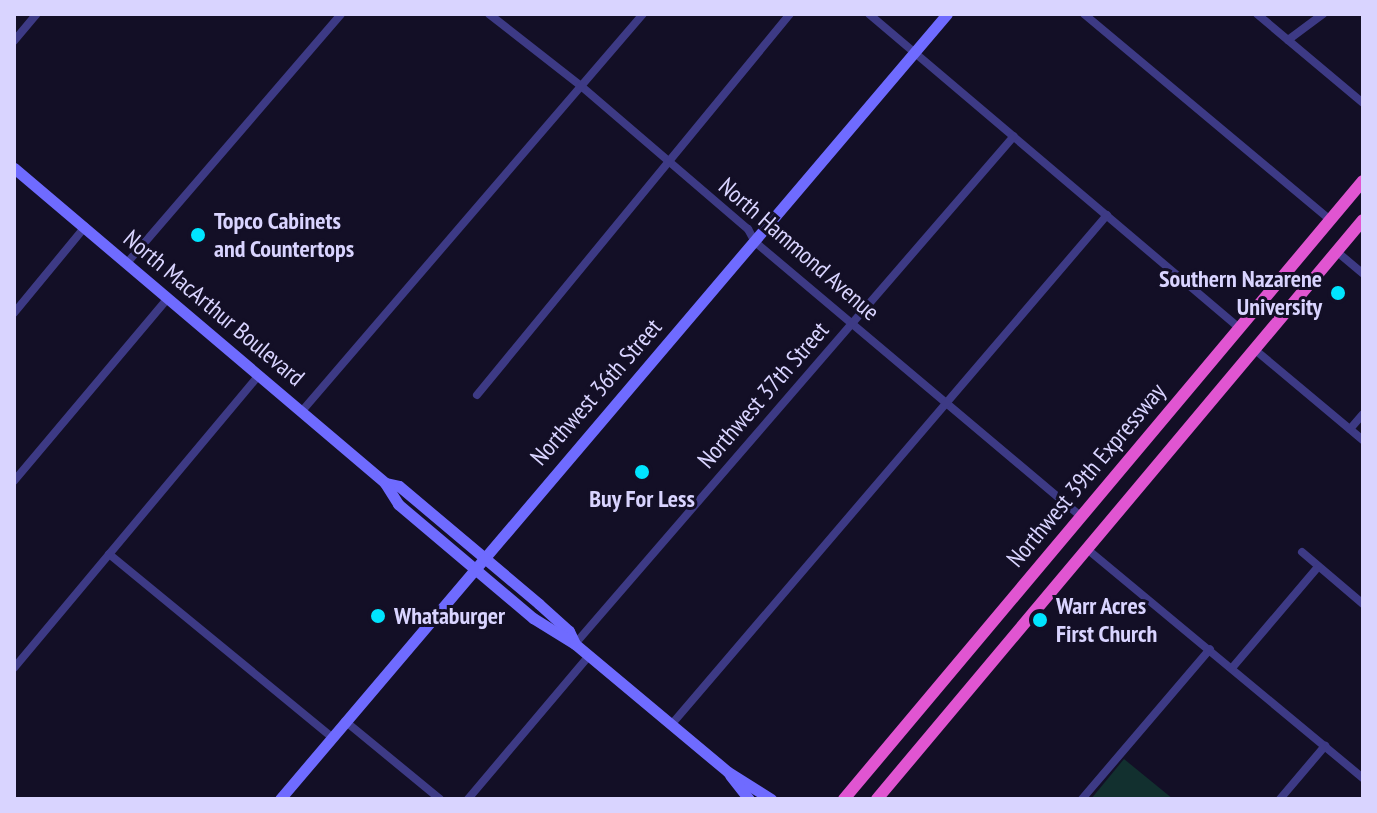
<!DOCTYPE html>
<html>
<head>
<meta charset="utf-8">
<style>
	body { margin:0 }
	#map { position:relative; width:1377px; height:813px; overflow:hidden; background:#130f26; font-family:"PT Sans Narrow",sans-serif }
	div>[style] { position:absolute }
	.green>* { inset:0; background:#12302f }
	.minor>* { height:8px; margin:-4px; padding:0 4px; transform-origin:4px; border-radius:4px; background:#3d3a85 }
	.secondary>* { height:11px; margin:-5.5px; padding:0 5.5px; transform-origin:5.5px; border-radius:5.5px; background:#6f6bff }
	.trunk>* { height:12px; margin:-6px; padding:0 6px; transform-origin:6px; border-radius:6px; background:#e055d1 }
	.dots>* { width:22px; height:22px; translate:-50% -50%; box-sizing:border-box; border:4px solid #130f26; border-radius:50% }
	span { translate:-50% -50%; white-space:nowrap; text-align:center; line-height:1.15; -webkit-text-stroke:6px #130f26; paint-order:stroke }
	.poi-label { font-size:24px; color:#d9d4ff; font-weight:700 }
	.left { translate:0 -50%; text-align:left }
	.right { translate:-100% -50%; text-align:right }
	.street-label { font-size:24px; color:#d9d4ff }
	.frame { position:absolute; inset:0; border:16px solid #d9d4ff; pointer-events:none }
</style>
</head>
<body>
<div id="map">
	<div class="green">
		<i style="clip-path:polygon(1124px 759px,1173px 799px,1091px 799px)"></i>
	</div>
	<div class="minor">
		<i style="left:489px;top:14px;width:117px;rotate:38deg"></i>
		<i style="left:581px;top:86px;width:220px;rotate:40.6deg"></i>
		<i style="left:748px;top:229px;width:15px;rotate:62deg"></i>
		<i style="left:755px;top:242px;width:425px;rotate:40.1deg"></i>
		<i style="left:869px;top:14px;width:484px;rotate:40.3deg"></i>
		<i style="left:1084px;top:14px;width:318px;rotate:39.9deg"></i>
		<i style="left:1257px;top:14px;width:138px;rotate:40deg"></i>
		<i style="left:1288px;top:40px;width:44px;rotate:-36.6deg"></i>
		<i style="left:14px;top:41px;width:35px;rotate:-50deg"></i>
		<i style="left:1336px;top:251px;width:35px;rotate:40deg"></i>
		<i style="left:127px;top:263px;width:328px;rotate:-49.3deg"></i>
		<i style="left:14px;top:313px;width:112px;rotate:-50.5deg"></i>
		<i style="left:1254px;top:349px;width:142px;rotate:39.9deg"></i>
		<i style="left:477px;top:395px;width:493px;rotate:-50.6deg"></i>
		<i style="left:302px;top:411px;width:523px;rotate:-49.34deg"></i>
		<i style="left:1350px;top:429px;width:20px;rotate:-49deg"></i>
		<i style="left:14px;top:481px;width:239px;rotate:-49.9deg"></i>
		<i style="left:1087px;top:549px;width:359px;rotate:39.7deg"></i>
		<i style="left:1302px;top:552px;width:80px;rotate:40.4deg"></i>
		<i style="left:109px;top:554px;width:288px;rotate:39.4deg"></i>
		<i style="left:575px;top:644px;width:671px;rotate:-49.17deg"></i>
		<i style="left:14px;top:668px;width:382px;rotate:-50.1deg"></i>
		<i style="left:1232px;top:668px;width:133px;rotate:-49.6deg"></i>
		<i style="left:345px;top:721px;width:123px;rotate:39.4deg"></i>
		<i style="left:671px;top:725px;width:671px;rotate:-49.47deg"></i>
		<i style="left:468px;top:799px;width:187px;rotate:-49.8deg"></i>
		<i style="left:1082px;top:799px;width:197px;rotate:-49.5deg"></i>
		<i style="left:1280px;top:799px;width:70px;rotate:-49.7deg"></i>
	</div>
	<div class="secondary">
		<i style="left:14px;top:168px;width:487px;rotate:40.3deg"></i>
		<i style="left:385px;top:483px;width:14px;rotate:12deg"></i>
		<i style="left:399px;top:486px;width:183px;rotate:40.1deg"></i>
		<i style="left:539px;top:604px;width:40px;rotate:42deg"></i>
		<i style="left:569px;top:631px;width:14px;rotate:65deg"></i>
		<i style="left:385px;top:483px;width:25px;rotate:58deg"></i>
		<i style="left:398px;top:504px;width:177px;rotate:40.2deg"></i>
		<i style="left:533px;top:618px;width:49px;rotate:31.8deg"></i>
		<i style="left:575px;top:644px;width:199px;rotate:39.9deg"></i>
		<i style="left:728px;top:772px;width:51px;rotate:32.1deg"></i>
		<i style="left:730px;top:775px;width:31px;rotate:52deg"></i>
		<i style="left:280px;top:799px;width:1030px;rotate:-49.65deg"></i>
	</div>
	<div class="trunk">
		<i style="left:844px;top:799px;width:807px;rotate:-49.98deg"></i>
		<i style="left:877px;top:799px;width:756px;rotate:-49.99deg"></i>
	</div>
	<div class="dots">
		<i style="left:198px;top:235px;background:#00e5ff"></i>
		<i style="left:1338px;top:293px;background:#00e5ff"></i>
		<i style="left:642px;top:472px;background:#00e5ff"></i>
		<i style="left:378px;top:616px;background:#00e5ff"></i>
		<i style="left:1040px;top:620px;background:#00e5ff"></i>
	</div>
	<div class="poi-label">
		<span class="left" style="left:214px;top:235px">Topco Cabinets<br>and Countertops</span>
		<span class="right" style="left:1322px;top:293px">Southern Nazarene<br>University</span>
		<span style="left:642px;top:499px">Buy For Less</span>
		<span class="left" style="left:1056px;top:620px">Warr Acres<br>First Church</span>
		<span class="left" style="left:394px;top:616px">Whataburger</span>
	</div>
	<div class="street-label">
		<span style="left:799px;top:249px;rotate:41deg">North Hammond Avenue</span>
		<span style="left:214px;top:308px;rotate:40deg">North MacArthur Boulevard</span>
		<span style="left:596px;top:392px;rotate:-49deg">Northwest 36th Street</span>
		<span style="left:763px;top:395px;rotate:-49deg">Northwest 37th Street</span>
		<span style="left:1086px;top:475px;rotate:-50deg">Northwest 39th Expressway</span>
	</div>
	<div class="frame"></div>
</div>
</body>
</html>
